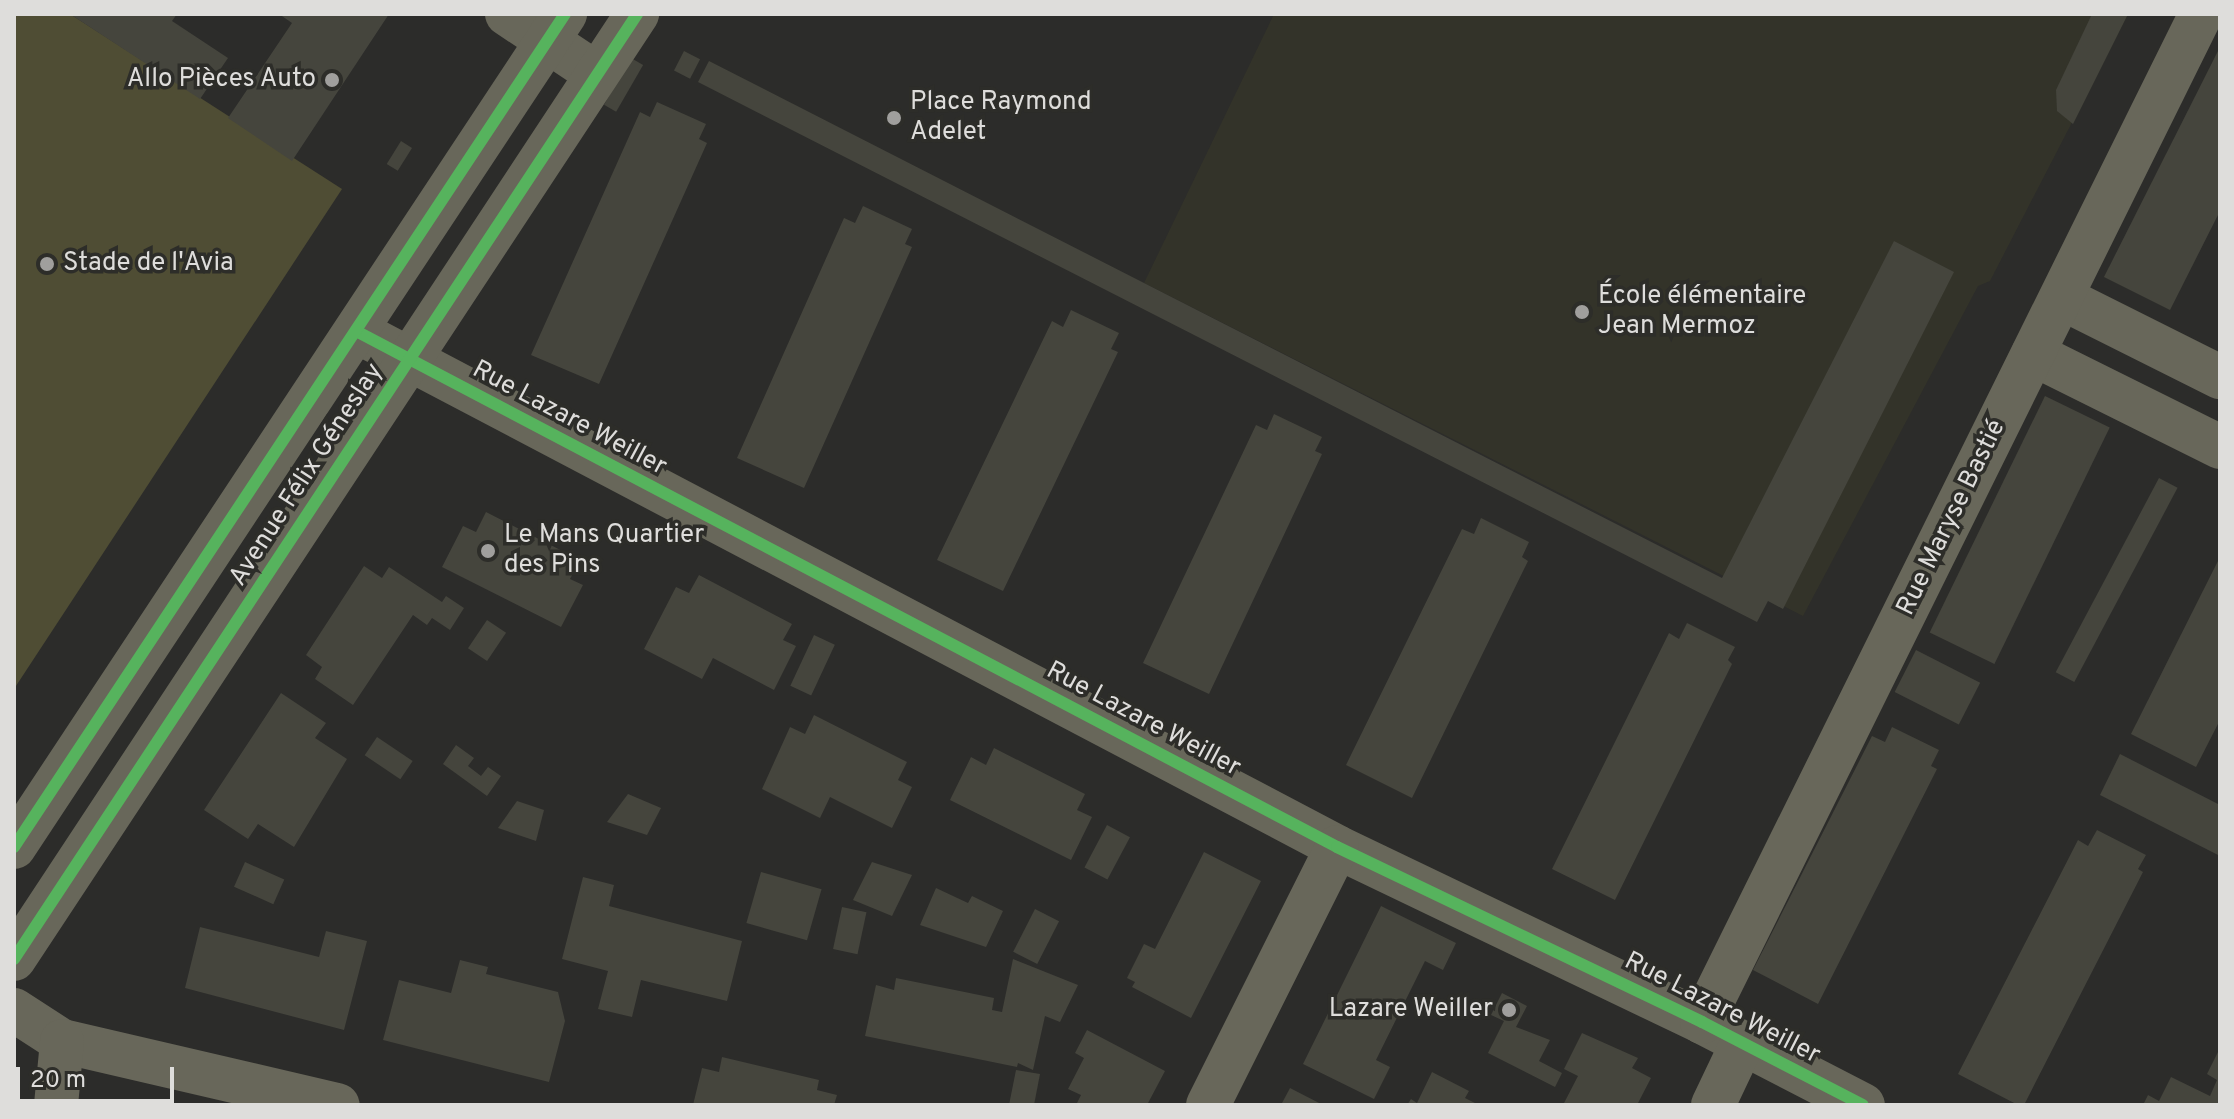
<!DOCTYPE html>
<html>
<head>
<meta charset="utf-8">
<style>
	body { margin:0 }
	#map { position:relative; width:2234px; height:1119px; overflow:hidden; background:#2c2c2a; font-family:Overpass,sans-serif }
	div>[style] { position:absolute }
	.built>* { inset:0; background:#333329 }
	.green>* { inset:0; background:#4f4d34 }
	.building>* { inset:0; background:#45453d; transform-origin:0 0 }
	.minor>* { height:44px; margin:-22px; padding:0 22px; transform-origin:22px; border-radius:22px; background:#68675a }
	.primary>* { height:44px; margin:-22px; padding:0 22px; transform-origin:22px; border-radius:22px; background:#68675a }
	.cycleway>* { height:12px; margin:-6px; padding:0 6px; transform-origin:6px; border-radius:6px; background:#56b35d }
	.dots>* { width:22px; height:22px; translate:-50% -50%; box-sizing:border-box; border:4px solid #2d2d29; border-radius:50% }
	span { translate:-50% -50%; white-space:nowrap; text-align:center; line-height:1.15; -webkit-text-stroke:7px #2d2d29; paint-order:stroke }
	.poi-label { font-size:26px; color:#dedddb }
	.right { translate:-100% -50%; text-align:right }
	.left { translate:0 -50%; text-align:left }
	.street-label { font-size:26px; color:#dedddb }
	.frame { position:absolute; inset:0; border:16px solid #dedddb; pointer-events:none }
	.scale { position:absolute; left:16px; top:1067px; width:158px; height:36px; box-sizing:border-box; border:4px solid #dedddb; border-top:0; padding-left:10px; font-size:24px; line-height:28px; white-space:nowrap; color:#dedddb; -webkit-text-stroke:6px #2d2d29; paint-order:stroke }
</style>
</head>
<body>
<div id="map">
	<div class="built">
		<i style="clip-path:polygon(1274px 14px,2128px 14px,1990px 281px,1978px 286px,1803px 616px,1144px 283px)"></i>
	</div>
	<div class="green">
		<i style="clip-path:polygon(14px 14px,70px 14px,342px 189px,14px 689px)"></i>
	</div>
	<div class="building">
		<i style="clip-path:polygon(70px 14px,177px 14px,172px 21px,228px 58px,200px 99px)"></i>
		<i style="clip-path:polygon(279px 14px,389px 14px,292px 161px,228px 118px,292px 23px)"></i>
		<i style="clip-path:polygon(2092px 14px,2128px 14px,2073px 124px,2057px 111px,2056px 90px)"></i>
		<i style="clip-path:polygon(2220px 47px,2220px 211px,2170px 310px,2104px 277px)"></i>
		<i style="left:684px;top:51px;width:18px;height:22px;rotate:27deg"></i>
		<i style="left:631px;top:58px;width:14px;height:54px;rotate:30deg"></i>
		<i style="clip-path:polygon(709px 61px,1722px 578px,1894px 241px,1954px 272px,1783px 609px,1768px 601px,1757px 622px,698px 82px)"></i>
		<i style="clip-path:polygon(657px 102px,706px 124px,699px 139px,707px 143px,599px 384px,531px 355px,640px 112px,650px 117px)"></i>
		<i style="left:401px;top:141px;width:13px;height:27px;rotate:32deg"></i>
		<i style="clip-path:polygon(863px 206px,912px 229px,905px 244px,912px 247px,804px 488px,737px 458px,844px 218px,855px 223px)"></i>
		<i style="clip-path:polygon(1071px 310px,1119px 333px,1111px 349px,1118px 352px,1003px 591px,937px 560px,1052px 321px,1063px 327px)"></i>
		<i style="left:2045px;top:396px;width:72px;height:263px;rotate:26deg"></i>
		<i style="clip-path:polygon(1274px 414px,1322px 437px,1315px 451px,1322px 454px,1209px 694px,1143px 663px,1256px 425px,1267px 430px)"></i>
		<i style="left:2159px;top:478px;width:21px;height:220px;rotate:28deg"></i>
		<i style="clip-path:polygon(486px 512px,580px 560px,570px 579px,583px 585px,561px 627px,442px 567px,463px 526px,476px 532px)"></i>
		<i style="clip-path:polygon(1481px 518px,1529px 542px,1522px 557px,1528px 561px,1412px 798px,1346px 765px,1462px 529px,1474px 534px)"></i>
		<i style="clip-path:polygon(2220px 557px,2220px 720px,2196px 767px,2131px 734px)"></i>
		<i style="clip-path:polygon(364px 566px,382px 578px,389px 567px,442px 602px,446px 596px,464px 608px,450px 630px,432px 618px,427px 625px,413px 615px,353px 705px,315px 679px,322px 667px,306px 655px)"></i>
		<i style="clip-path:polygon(699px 575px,792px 624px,783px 640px,796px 646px,774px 690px,713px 658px,702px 679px,644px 649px,676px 587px,689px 593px)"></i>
		<i style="left:487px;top:620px;width:23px;height:34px;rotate:34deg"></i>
		<i style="clip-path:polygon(1687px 623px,1735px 647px,1728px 660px,1732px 664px,1615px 900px,1552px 869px,1669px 633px,1679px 639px)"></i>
		<i style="left:814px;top:635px;width:23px;height:56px;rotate:25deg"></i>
		<i style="left:1916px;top:650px;width:72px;height:47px;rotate:27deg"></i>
		<i style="clip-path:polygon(281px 693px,326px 723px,315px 738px,347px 759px,294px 847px,258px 824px,248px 839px,204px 810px)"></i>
		<i style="clip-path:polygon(814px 715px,907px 762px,898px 780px,912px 787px,892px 828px,830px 797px,820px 818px,762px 789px,790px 727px,805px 734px)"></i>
		<i style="clip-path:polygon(1892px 727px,1939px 750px,1931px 766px,1937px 769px,1818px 1004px,1753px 970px,1872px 736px,1885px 742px)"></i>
		<i style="left:377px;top:737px;width:43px;height:22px;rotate:34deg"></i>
		<i style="clip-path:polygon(456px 745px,474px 758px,468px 766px,481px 776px,488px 767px,501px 776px,487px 796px,443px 764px)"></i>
		<i style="clip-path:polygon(994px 748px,1085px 794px,1077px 810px,1092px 817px,1071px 860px,950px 800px,971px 757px,986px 765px)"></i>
		<i style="clip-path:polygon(2120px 754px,2220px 805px,2220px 856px,2100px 795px)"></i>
		<i style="clip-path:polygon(628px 794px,661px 808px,647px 835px,607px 822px)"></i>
		<i style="clip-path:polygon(517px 801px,544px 810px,536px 841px,498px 828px)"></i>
		<i style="left:1107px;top:825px;width:26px;height:48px;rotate:28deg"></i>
		<i style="clip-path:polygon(2097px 830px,2146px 855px,2138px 869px,2143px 872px,2024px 1105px,2018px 1105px,1958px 1074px,2078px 840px,2088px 846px)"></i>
		<i style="clip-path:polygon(1204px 852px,1261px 881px,1191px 1018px,1132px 987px,1135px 982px,1127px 978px,1144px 944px,1155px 949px)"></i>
		<i style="left:245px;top:862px;width:43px;height:27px;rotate:24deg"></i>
		<i style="clip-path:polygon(872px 862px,912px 875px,892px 916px,853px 900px)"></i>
		<i style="left:761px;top:872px;width:63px;height:53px;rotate:16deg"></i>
		<i style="clip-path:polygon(583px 877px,614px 885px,609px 906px,742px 941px,727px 1001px,641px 980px,632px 1017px,598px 1009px,608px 971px,562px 959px)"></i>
		<i style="clip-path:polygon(936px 888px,968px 903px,972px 896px,1003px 911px,986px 947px,920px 925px)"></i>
		<i style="clip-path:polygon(1381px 906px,1456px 943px,1443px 970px,1425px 961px,1376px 1060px,1390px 1067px,1374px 1099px,1303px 1064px)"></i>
		<i style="left:842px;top:907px;width:25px;height:43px;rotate:12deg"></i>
		<i style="left:1035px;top:909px;width:27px;height:48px;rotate:27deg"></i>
		<i style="clip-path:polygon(200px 927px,319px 957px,326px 931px,367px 941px,344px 1030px,185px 988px)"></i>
		<i style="clip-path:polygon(1013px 959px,1078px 985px,1060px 1022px,1045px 1016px,1033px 1070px,1018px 1063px,1017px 1067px,865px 1036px,876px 985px,894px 990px,896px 978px,994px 998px,992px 1010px,1002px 1012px)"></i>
		<i style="clip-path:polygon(460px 960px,488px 967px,486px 974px,558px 992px,565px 1021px,549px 1082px,383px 1040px,399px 980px,451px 993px)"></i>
		<i style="clip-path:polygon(1502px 993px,1527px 1006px,1516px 1027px,1550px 1040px,1539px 1061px,1562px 1073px,1555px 1087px,1488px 1053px,1504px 1021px,1491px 1015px)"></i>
		<i style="clip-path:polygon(1087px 1030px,1165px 1071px,1147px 1105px,1076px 1105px,1081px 1095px,1068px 1089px,1084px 1058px,1075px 1053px)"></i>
		<i style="clip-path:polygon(1582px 1033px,1638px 1058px,1632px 1068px,1651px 1078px,1637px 1105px,1563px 1105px,1578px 1076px,1564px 1069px)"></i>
		<i style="clip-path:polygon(2220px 1048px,2220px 1105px,2143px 1105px,2148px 1095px,2159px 1101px,2171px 1077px,2210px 1096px,2217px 1080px,2207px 1074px)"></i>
		<i style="clip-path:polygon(722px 1057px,819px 1080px,817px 1090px,837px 1095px,834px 1105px,693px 1105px,702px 1068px,719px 1072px)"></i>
		<i style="clip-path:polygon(1016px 1070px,1040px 1074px,1034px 1105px,1009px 1105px)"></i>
		<i style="clip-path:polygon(1432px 1072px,1469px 1091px,1465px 1098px,1479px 1105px,1407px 1105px,1411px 1099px,1417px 1103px)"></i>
		<i style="clip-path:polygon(1290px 1088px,1323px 1105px,1281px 1105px)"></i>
	</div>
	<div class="minor">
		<i style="left:507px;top:14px;width:108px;rotate:33.7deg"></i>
		<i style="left:2062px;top:298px;width:177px;rotate:26.6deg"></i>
		<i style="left:356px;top:331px;width:1108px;rotate:27.74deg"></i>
		<i style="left:1337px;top:847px;width:405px;rotate:25.6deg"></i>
		<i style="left:1702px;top:1022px;width:181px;rotate:27.3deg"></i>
		<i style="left:2033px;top:354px;width:209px;rotate:26.4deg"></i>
		<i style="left:14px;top:1010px;width:57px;rotate:32.9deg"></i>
		<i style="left:62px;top:1041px;width:283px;rotate:13.1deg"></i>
		<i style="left:1702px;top:1022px;width:1125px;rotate:-63.66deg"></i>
		<i style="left:56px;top:1105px;width:64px;rotate:-84.6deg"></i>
		<i style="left:1208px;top:1105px;width:288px;rotate:-63.4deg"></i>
		<i style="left:1713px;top:1105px;width:68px;rotate:-64.6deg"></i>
	</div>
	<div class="primary">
		<i style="left:14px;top:847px;width:999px;rotate:-56.52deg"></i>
		<i style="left:14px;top:959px;width:1132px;rotate:-56.6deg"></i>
	</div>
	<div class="cycleway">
		<i style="left:356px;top:331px;width:1108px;rotate:27.74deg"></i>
		<i style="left:1337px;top:847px;width:405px;rotate:25.6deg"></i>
		<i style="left:1702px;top:1022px;width:181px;rotate:27.3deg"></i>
		<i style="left:14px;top:847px;width:999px;rotate:-56.52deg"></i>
		<i style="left:14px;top:959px;width:1132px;rotate:-56.6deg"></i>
	</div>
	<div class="dots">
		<i style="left:332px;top:80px;background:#a09f9d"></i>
		<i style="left:894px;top:118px;background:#a09f9d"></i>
		<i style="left:47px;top:264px;background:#a09f9d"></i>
		<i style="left:1582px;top:312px;background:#a09f9d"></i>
		<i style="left:488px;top:551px;background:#a09f9d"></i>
		<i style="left:1509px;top:1010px;background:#a09f9d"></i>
	</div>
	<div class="poi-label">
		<span class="right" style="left:316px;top:80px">Allo Pièces Auto</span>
		<span class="left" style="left:910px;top:118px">Place Raymond<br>Adelet</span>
		<span class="left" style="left:63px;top:264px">Stade de l'Avia</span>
		<span class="left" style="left:1598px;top:312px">École élémentaire<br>Jean Mermoz</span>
		<span class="left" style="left:504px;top:551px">Le Mans Quartier<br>des Pins</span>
		<span class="right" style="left:1493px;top:1010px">Lazare Weiller</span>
	</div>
	<div class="street-label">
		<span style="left:569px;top:419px;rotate:28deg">Rue Lazare Weiller</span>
		<span style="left:307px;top:475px;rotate:-57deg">Avenue Félix Géneslay</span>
		<span style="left:1952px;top:518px;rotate:-64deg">Rue Maryse Bastié</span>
		<span style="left:1143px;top:720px;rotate:28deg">Rue Lazare Weiller</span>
		<span style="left:1722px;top:1009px;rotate:27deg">Rue Lazare Weiller</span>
	</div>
	<div class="frame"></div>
	<div class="scale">20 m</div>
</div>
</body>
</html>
